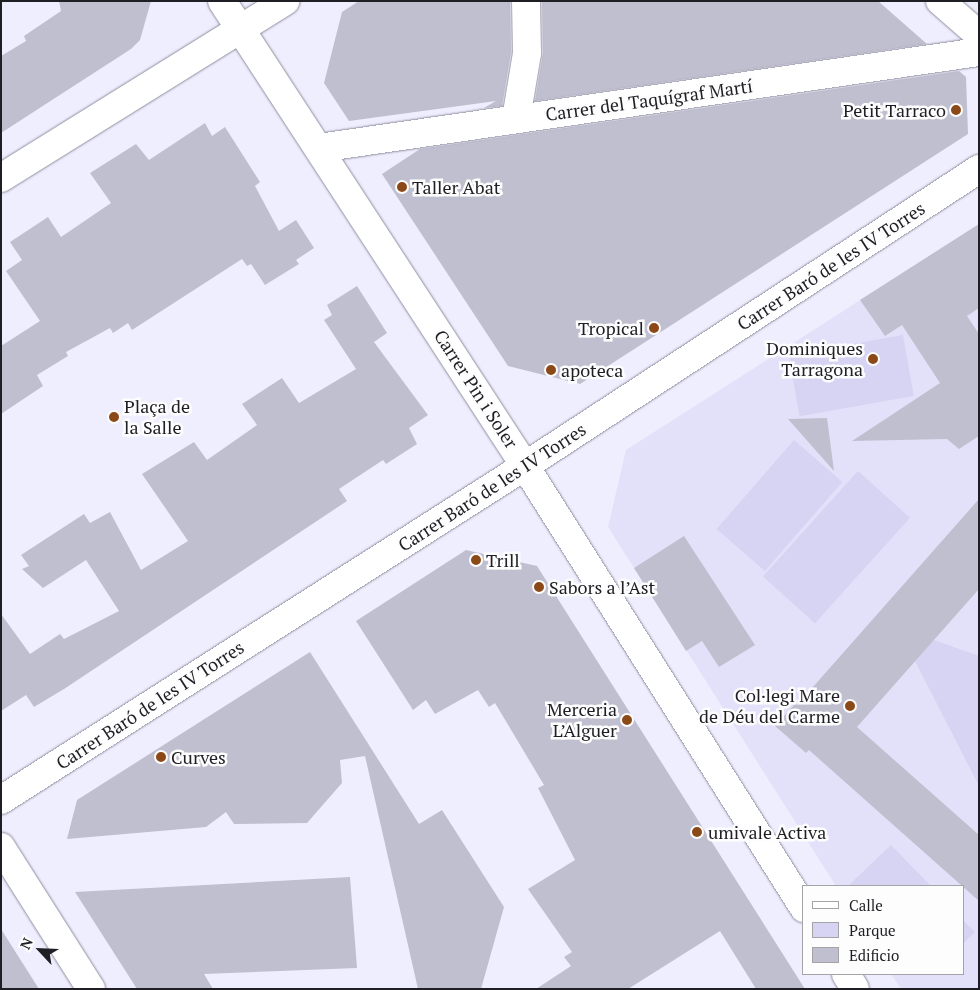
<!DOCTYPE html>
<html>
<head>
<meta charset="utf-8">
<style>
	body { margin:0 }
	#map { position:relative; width:980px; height:990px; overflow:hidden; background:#efeeff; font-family:"PT Serif",serif }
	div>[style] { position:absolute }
	.built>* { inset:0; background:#e3e1f9 }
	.green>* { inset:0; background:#d6d4f2; transform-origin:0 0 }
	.building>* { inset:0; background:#c0bfcf }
	.roads { filter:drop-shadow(0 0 1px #8f8e9d) drop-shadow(0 0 1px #8f8e9d) }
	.minor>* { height:28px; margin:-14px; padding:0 14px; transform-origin:14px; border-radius:14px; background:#fff }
	.dots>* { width:14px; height:14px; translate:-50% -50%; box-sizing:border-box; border:2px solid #fdfdfd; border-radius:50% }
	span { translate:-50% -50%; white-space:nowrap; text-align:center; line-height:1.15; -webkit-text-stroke:5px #fdfdfd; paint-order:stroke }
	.street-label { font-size:18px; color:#1f1e24 }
	.poi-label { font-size:18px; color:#1f1e24 }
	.right { translate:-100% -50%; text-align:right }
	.left { translate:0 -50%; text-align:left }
	.frame { position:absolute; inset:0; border:2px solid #1f1e24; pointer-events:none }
	.legend { position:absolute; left:802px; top:885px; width:162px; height:90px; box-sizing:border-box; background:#fdfdfd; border:1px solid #a4a4a6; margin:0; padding:6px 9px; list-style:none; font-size:15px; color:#1f1e24 }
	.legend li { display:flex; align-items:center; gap:10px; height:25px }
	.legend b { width:25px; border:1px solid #a4a4a6 }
	.north { position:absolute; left:15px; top:925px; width:50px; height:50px; -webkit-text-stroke:4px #fdfdfd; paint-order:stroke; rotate:295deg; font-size:14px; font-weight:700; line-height:20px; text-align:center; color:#1f1e24 }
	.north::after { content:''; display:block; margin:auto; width:18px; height:22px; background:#1f1e24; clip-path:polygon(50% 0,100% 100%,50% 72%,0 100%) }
</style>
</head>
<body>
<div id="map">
	<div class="built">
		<i style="clip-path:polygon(979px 224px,979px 989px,901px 989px,891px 974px,964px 974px,964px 886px,836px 886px,608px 527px,626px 450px)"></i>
	</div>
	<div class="green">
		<i style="left:903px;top:335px;width:62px;height:116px;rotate:80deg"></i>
		<i style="left:794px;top:440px;width:64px;height:118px;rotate:41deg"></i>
		<i style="left:858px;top:471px;width:70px;height:142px;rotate:42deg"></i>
		<i style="clip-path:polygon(934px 640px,979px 656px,979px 786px,915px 661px)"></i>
		<i style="clip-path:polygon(891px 845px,931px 886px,848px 886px)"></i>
		<i style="clip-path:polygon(964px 921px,975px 932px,964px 943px)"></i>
	</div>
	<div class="building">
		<i style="clip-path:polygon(59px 1px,151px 1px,140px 40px,131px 49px,1px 133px,1px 56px,26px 41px,24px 36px,61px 11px)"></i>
		<i style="clip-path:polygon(359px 1px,510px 1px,511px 52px,502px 106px,484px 108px,496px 101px,349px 121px,324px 83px,342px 12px)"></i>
		<i style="clip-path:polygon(542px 1px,878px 1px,927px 44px,535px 101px,543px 53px)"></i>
		<i style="clip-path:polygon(959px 71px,966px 77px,968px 134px,580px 384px,508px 366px,382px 174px,420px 149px)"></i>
		<i style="clip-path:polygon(205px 123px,212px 136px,225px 127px,260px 182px,255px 186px,279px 231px,296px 220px,314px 248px,296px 260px,299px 264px,265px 285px,251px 264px,247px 266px,242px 259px,132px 330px,128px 323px,113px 333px,110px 328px,66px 352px,68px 356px,37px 375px,43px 386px,1px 414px,1px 346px,40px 321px,6px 271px,22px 260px,10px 242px,48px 217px,61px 237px,111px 203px,90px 173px,136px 144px,149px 160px)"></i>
		<i style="clip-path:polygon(979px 224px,979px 308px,967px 316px,979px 334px,979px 436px,959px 449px,947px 439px,852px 441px,940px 383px,902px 325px,885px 336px,860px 300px)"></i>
		<i style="clip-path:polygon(357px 286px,387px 333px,374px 342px,428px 415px,409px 428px,417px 444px,386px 464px,383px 460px,339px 489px,347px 501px,64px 689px,34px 707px,26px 695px,1px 711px,1px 614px,30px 654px,60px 634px,64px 639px,119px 611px,86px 560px,43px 588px,22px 569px,29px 566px,21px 555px,84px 514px,90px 523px,110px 512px,141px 570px,188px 541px,142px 474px,194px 442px,207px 460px,257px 425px,242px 404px,282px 378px,299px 403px,356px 369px,324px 320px,332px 315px,327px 305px)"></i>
		<i style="clip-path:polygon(827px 418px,834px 471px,788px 419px)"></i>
		<i style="clip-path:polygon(979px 499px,979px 589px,857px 727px,979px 835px,979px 901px,809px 750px,806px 753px,775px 726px,803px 695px,805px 696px)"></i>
		<i style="clip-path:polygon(684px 536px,755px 645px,719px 667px,702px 641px,686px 651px,634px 568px)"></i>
		<i style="clip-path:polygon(466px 550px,537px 566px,805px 989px,756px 989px,720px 931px,628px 989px,536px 989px,571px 966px,564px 957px,572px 952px,528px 889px,575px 860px,538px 788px,544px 785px,495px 703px,489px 707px,478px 690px,435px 714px,426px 700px,413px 710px,356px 621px)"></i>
		<i style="clip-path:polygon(310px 652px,419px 824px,442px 810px,504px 907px,481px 989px,418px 989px,365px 756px,340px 760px,342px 783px,307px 823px,234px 824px,226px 812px,206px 827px,67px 839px,77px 800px)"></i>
		<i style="clip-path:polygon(350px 877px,357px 968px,204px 974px,213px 989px,137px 989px,75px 892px)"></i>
		<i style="clip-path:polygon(1px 929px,39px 989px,1px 989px)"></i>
	</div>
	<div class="roads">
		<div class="minor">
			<i style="left:222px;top:1px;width:555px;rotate:56.91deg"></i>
			<i style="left:525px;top:466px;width:523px;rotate:57.74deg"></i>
			<i style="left:940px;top:1px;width:52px;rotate:41.1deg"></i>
			<i style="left:516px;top:119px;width:67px;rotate:-80.5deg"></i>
			<i style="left:527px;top:53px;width:52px;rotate:-91.1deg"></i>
			<i style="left:319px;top:148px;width:667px;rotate:-8.28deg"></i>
			<i style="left:1px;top:178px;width:335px;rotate:-31.9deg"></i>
			<i style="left:1px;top:800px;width:621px;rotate:-32.51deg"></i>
			<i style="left:525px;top:466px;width:543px;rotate:-33.19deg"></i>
			<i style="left:1px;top:847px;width:168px;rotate:57.6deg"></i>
			<i style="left:846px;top:974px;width:17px;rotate:59deg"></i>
		</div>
	</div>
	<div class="dots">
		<i style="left:956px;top:110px;background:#8b4918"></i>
		<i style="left:402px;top:187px;background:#8b4918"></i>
		<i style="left:654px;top:328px;background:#8b4918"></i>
		<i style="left:873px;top:359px;background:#8b4918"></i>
		<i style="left:551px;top:370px;background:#8b4918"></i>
		<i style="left:114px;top:417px;background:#8b4918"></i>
		<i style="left:476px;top:560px;background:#8b4918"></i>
		<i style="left:539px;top:587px;background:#8b4918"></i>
		<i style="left:850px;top:706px;background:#8b4918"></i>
		<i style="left:627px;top:720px;background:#8b4918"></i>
		<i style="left:161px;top:757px;background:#8b4918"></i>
		<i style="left:697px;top:832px;background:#8b4918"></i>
	</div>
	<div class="street-label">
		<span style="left:649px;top:100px;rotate:-8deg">Carrer del Taquígraf Martí</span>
		<span style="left:831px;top:266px;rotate:-33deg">Carrer Baró de les IV Torres</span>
		<span style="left:476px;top:389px;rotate:57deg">Carrer Pin i Soler</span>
		<span style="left:492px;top:487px;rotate:-33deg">Carrer Baró de les IV Torres</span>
		<span style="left:150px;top:705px;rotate:-33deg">Carrer Baró de les IV Torres</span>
	</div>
	<div class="poi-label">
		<span class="right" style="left:946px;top:110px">Petit Tarraco</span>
		<span class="left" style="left:412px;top:187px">Taller Abat</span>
		<span class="right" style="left:644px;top:328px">Tropical</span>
		<span class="right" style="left:863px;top:359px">Dominiques<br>Tarragona</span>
		<span class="left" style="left:561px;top:370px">apoteca</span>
		<span class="left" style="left:124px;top:417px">Plaça de<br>la Salle</span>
		<span class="left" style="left:486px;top:560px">Trill</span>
		<span class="left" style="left:549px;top:587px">Sabors a l’Ast</span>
		<span class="right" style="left:840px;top:706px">Col·legi Mare<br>de Déu del Carme</span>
		<span class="right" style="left:617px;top:720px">Merceria<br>L’Alguer</span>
		<span class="left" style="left:171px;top:757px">Curves</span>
		<span class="left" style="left:708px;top:832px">umivale Activa</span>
	</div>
	<div class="frame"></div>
	<ul class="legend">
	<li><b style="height:6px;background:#fff"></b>Calle</li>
	<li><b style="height:14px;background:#d6d4f2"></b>Parque</li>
	<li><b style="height:14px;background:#c0bfcf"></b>Edificio</li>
	</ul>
	<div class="north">N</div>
</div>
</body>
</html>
